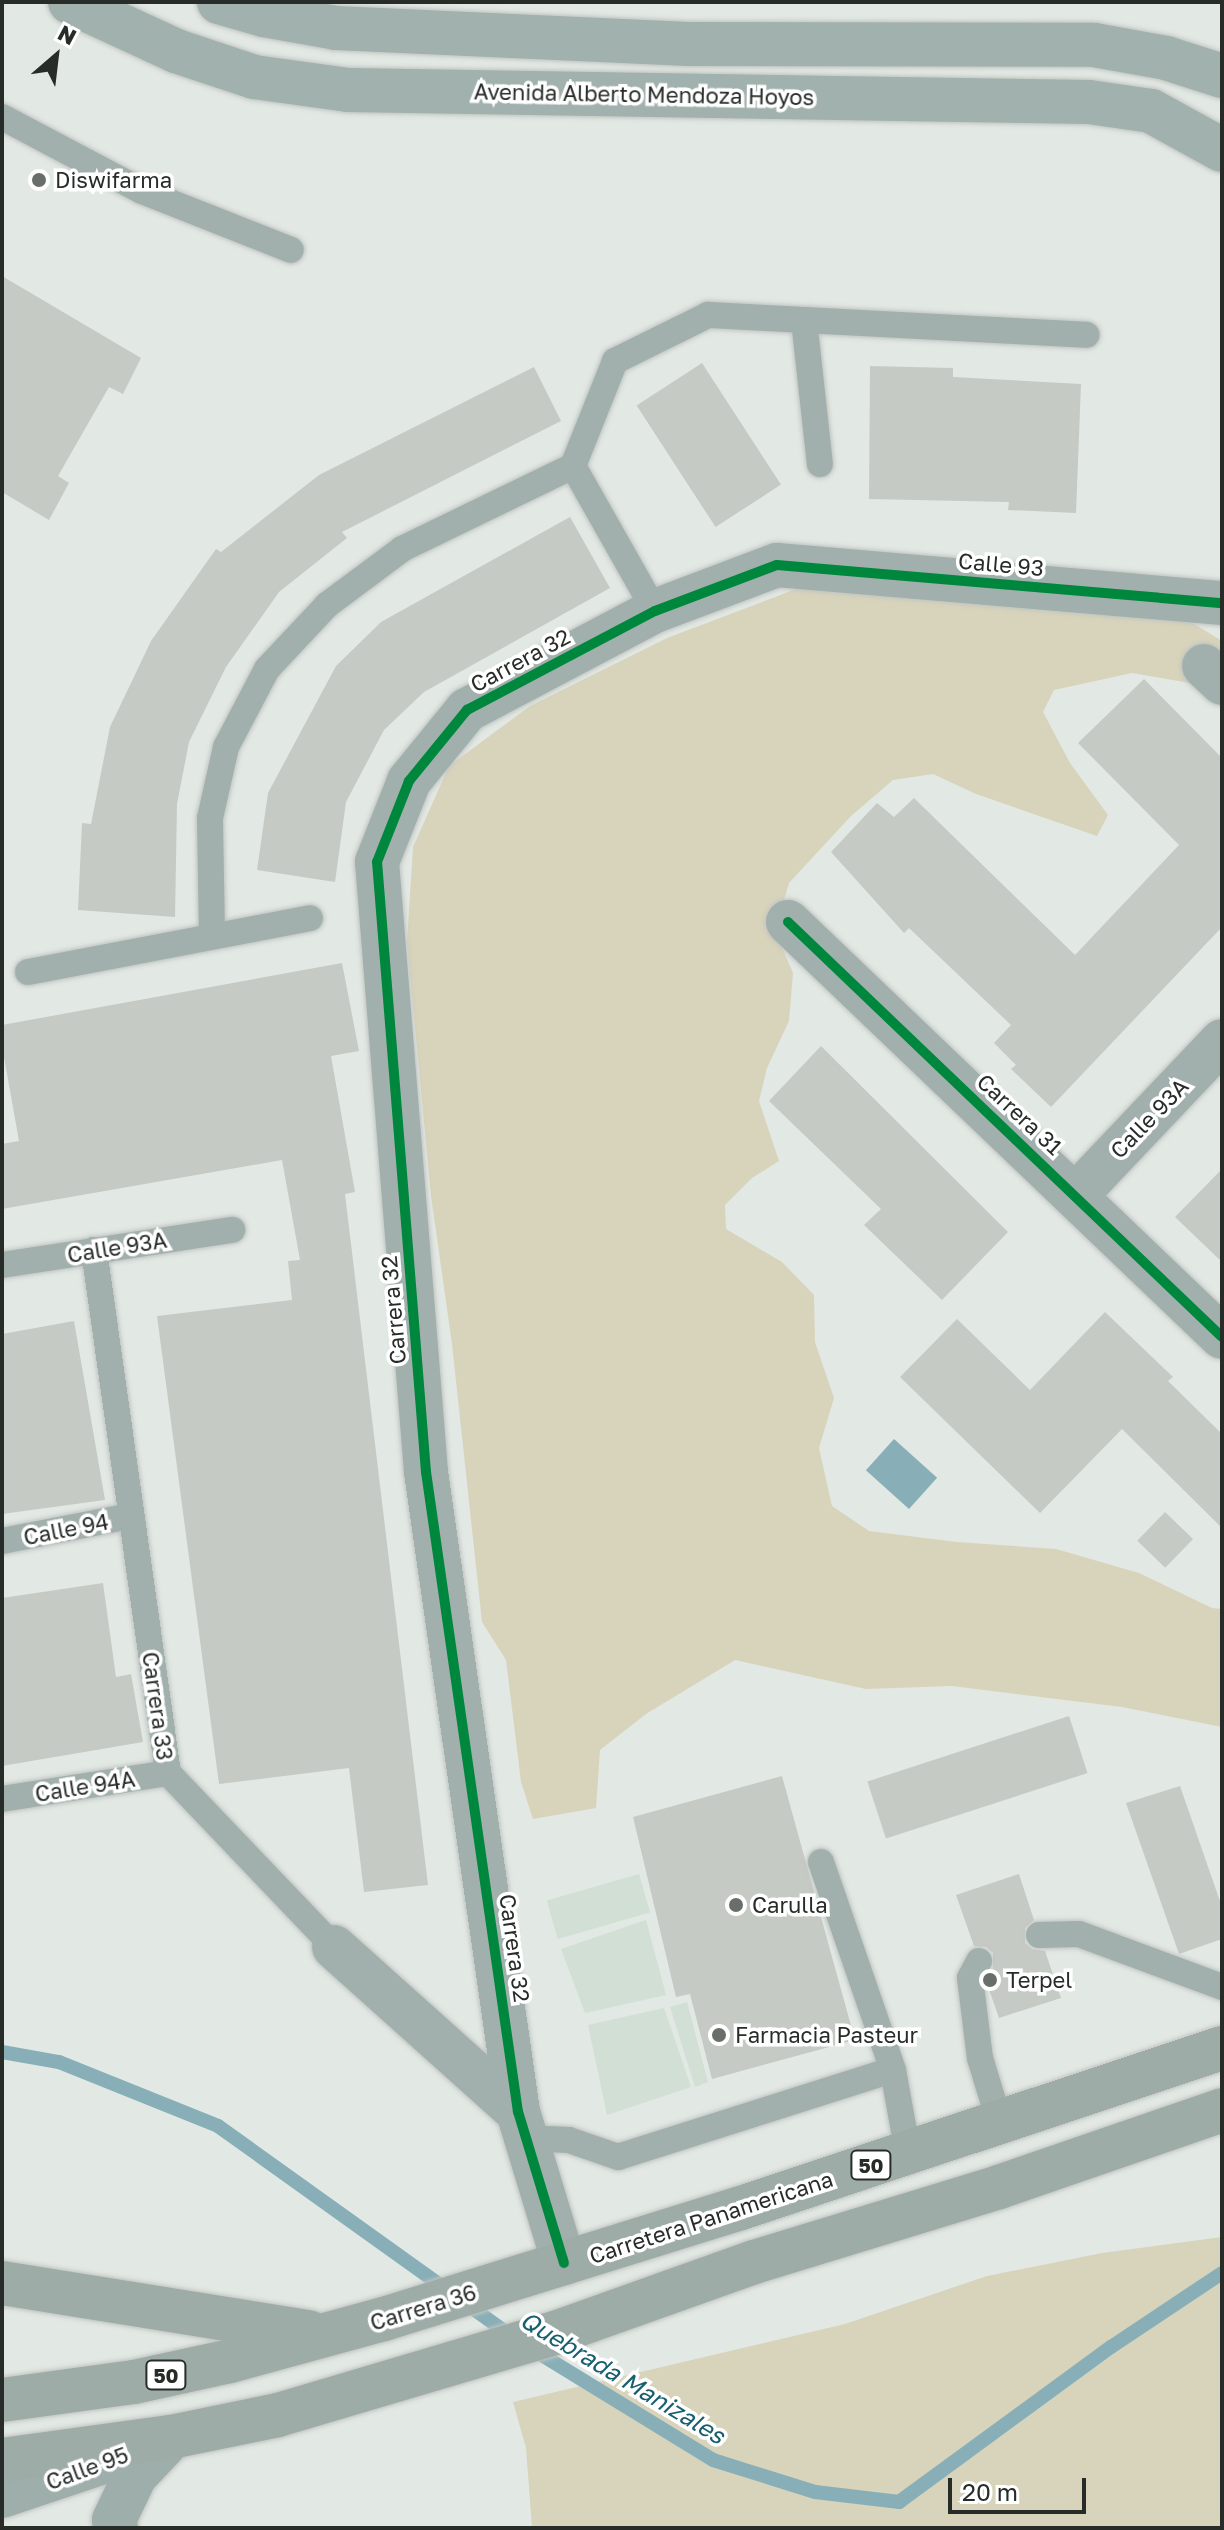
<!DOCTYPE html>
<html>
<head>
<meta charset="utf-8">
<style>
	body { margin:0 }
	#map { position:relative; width:1224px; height:2530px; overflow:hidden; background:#e2e8e3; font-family:"Golos Text",sans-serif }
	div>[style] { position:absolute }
	.built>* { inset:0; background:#d1dfd5; transform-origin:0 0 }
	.green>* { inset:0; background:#d8d4bb }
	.water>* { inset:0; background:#88afb8; transform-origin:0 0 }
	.stream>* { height:14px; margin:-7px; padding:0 7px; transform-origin:7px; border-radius:7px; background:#88afb8 }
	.building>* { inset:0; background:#c6cac5; transform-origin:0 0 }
	.roads { filter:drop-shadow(0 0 2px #c1c5c2) drop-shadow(0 0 2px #c1c5c2) }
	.lane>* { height:26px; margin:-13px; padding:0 13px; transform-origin:13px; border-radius:13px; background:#a1b0ad }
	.street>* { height:44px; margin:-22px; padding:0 22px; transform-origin:22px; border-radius:22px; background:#a1b0ad }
	.secondary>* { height:44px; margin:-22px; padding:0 22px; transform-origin:22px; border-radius:22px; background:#9eaeab }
	.primary>* { height:44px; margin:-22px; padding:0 22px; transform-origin:22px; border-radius:22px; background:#a1b1ad }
	.highway>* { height:44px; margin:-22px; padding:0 22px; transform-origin:22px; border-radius:22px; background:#9eaca8 }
	.cycleway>* { height:10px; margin:-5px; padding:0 5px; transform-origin:5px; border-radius:5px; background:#00873e }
	.dots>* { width:22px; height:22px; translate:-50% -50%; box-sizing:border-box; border:4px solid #fff; border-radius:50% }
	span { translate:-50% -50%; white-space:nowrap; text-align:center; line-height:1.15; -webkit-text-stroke:7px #fff; paint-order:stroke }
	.shield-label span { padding:2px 6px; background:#fff; border:2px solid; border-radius:6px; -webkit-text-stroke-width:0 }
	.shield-label { font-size:20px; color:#272c29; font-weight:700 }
	.street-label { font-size:22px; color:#272c29 }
	.poi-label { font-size:22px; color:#272c29 }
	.left { translate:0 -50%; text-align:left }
	.water-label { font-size:24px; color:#175f6f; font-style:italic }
	.frame { position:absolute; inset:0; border:4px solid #272c29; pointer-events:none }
	.north { position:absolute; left:16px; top:16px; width:80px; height:80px; -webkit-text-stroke:6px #fff; paint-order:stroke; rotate:28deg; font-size:22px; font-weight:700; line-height:32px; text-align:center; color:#272c29 }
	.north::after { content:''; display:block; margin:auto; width:28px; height:36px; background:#272c29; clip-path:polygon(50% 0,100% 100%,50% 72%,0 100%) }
	.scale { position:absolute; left:948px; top:2478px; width:138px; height:36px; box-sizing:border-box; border:4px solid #272c29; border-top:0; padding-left:10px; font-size:24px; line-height:28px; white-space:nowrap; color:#272c29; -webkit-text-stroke:6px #fff; paint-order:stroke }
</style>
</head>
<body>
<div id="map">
	<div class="built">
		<i style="left:639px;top:1874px;width:40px;height:96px;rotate:74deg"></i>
		<i style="clip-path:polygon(646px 1920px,666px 1995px,585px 2013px,561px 1949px)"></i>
		<i style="clip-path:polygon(687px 2002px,708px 2082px,695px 2087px,670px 2007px)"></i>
		<i style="clip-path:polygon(664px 2008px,691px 2087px,607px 2115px,588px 2025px)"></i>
	</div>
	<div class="green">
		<i style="clip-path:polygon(796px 589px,1175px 612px,1222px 641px,1222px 653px,1188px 661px,1190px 683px,1132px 673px,1054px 690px,1043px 712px,1070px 763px,1108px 815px,1097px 836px,976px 794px,933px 774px,893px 780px,851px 816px,789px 883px,775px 931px,793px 973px,789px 1021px,767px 1068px,759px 1101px,779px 1161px,752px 1178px,725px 1205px,726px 1229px,782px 1262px,814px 1295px,815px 1342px,834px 1398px,819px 1448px,832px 1506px,869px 1531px,957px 1542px,1056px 1549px,1139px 1573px,1212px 1608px,1222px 1609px,1222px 1727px,1122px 1707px,952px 1686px,866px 1689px,735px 1660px,646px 1714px,600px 1750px,596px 1808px,533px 1819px,521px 1782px,506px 1660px,482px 1622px,452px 1344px,431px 1196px,407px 943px,413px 847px,449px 766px,530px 706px,667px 638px)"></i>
		<i style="clip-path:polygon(1222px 2237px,1222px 2528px,532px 2528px,526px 2448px,513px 2402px,845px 2324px,987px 2276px,1102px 2253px)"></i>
	</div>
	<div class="water">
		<i style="left:894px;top:1439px;width:58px;height:42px;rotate:42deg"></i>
	</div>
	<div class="stream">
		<i style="left:2px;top:2052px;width:58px;rotate:10deg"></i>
		<i style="left:59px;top:2062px;width:171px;rotate:21.9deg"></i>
		<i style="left:218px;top:2126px;width:360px;rotate:35.6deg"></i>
		<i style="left:532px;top:2349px;width:212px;rotate:31.5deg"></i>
		<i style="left:713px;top:2460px;width:107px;rotate:17.4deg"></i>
		<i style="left:815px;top:2492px;width:85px;rotate:6.8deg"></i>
		<i style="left:899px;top:2502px;width:263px;rotate:-36.2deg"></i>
		<i style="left:1111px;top:2347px;width:133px;rotate:-33.7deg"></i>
	</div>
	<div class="building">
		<i style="clip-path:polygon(2px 276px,141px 358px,123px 394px,109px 387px,58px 476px,69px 483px,49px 520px,2px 492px)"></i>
		<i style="left:702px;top:363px;width:145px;height:78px;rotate:57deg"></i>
		<i style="clip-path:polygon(870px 366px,953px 368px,953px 377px,1081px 384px,1076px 513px,1008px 510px,1009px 502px,869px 499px)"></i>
		<i style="clip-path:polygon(534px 367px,561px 421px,342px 532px,347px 538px,279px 592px,226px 667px,189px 742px,177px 804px,175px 917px,78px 910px,82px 823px,91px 824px,110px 727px,151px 641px,216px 549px,221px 552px,319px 475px)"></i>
		<i style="clip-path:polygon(570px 517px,610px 588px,424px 692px,384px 730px,346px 802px,335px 882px,257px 870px,268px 793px,336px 666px,381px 622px)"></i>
		<i style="clip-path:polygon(1144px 679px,1222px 758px,1222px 927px,1051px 1107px,1011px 1069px,1016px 1065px,994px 1043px,1011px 1025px,909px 928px,904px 933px,831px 852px,877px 803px,894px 817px,914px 798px,1075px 955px,1179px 845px,1078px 743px)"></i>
		<i style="clip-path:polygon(342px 963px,359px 1051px,331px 1056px,355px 1192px,345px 1194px,428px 1885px,364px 1892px,349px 1768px,219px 1784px,157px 1316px,292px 1300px,288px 1261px,300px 1260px,282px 1160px,2px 1209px,2px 1144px,19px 1141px,2px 1046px,2px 1025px)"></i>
		<i style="clip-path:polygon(821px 1046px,1008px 1232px,942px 1300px,864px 1225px,881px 1209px,769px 1101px)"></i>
		<i style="clip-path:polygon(1222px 1169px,1222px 1262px,1175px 1217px)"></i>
		<i style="clip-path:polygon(1105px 1312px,1173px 1377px,1168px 1381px,1222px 1434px,1222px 1528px,1122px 1429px,1040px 1513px,900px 1377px,957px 1319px,1030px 1390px)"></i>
		<i style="clip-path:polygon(74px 1321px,105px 1500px,2px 1514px,2px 1334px)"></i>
		<i style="left:1165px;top:1512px;width:39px;height:40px;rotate:44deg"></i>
		<i style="clip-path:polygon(103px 1583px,116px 1677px,131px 1674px,143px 1742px,2px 1766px,2px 1598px)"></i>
		<i style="left:1069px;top:1716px;width:60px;height:212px;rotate:72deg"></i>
		<i style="clip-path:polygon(782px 1776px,855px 2040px,712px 2079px,690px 1994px,676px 1997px,633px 1817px)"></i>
		<i style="clip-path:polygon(1180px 1786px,1222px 1907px,1222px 1939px,1179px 1954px,1126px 1803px)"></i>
		<i style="clip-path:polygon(1019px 1874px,1034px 1920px,1025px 1928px,1025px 1943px,1032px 1949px,1045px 1951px,1061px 1998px,999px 2018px,986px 1981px,993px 1968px,993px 1953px,986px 1947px,974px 1946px,956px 1895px)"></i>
	</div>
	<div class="roads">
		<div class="lane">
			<i style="left:2px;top:117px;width:158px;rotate:27.9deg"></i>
			<i style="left:142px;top:191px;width:160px;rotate:21.6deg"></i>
			<i style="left:804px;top:320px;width:145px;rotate:83.7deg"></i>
			<i style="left:573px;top:466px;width:167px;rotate:60.5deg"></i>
			<i style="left:212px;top:935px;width:117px;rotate:-91deg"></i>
			<i style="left:210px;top:818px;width:73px;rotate:-77.3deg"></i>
			<i style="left:226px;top:747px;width:88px;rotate:-62.3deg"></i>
			<i style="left:267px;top:669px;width:88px;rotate:-46.8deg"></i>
			<i style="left:327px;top:605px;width:94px;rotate:-36.7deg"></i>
			<i style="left:402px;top:549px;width:190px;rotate:-25.9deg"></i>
			<i style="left:573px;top:466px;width:113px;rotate:-68.2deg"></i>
			<i style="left:615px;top:361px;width:104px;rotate:-26.3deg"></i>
			<i style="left:708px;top:315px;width:379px;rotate:3deg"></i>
			<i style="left:28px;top:972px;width:287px;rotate:-10.8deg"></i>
			<i style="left:94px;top:1250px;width:528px;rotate:81.95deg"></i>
			<i style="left:168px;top:1773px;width:240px;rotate:46.3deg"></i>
			<i style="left:2px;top:1265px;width:233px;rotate:-8.7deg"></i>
			<i style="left:2px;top:1541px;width:131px;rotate:-11deg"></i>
			<i style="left:2px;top:1799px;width:168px;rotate:-8.9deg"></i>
			<i style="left:821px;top:1862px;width:220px;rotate:70.9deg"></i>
			<i style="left:1039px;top:1935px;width:40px;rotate:-1.4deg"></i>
			<i style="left:1079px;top:1934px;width:153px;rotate:20.3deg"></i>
			<i style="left:979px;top:1961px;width:19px;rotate:118deg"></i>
			<i style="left:970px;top:1978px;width:81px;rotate:82.9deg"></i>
			<i style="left:980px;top:2058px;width:69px;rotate:73.1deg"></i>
			<i style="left:525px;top:2138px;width:44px;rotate:2.6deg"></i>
			<i style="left:569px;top:2140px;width:52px;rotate:19.1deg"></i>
			<i style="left:618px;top:2157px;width:288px;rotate:-17.6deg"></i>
			<i style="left:893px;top:2070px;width:84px;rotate:79.8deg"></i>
		</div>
		<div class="street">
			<i style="left:1204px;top:666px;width:25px;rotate:43deg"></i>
			<i style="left:788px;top:922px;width:600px;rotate:43.72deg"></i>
			<i style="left:1076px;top:1195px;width:212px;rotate:-46.5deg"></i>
			<i style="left:334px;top:1947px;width:247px;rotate:41.9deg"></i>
			<i style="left:564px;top:2263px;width:158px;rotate:-106.9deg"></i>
			<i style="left:518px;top:2112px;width:647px;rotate:-98.18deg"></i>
			<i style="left:426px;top:1472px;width:612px;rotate:-94.59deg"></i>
			<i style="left:377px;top:862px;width:87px;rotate:-68.4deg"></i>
			<i style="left:409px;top:781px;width:92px;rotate:-50.8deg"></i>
			<i style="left:467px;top:710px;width:212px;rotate:-27.8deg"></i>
			<i style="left:655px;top:611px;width:130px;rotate:-20.7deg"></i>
			<i style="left:777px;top:565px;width:447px;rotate:4.9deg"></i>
		</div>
		<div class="secondary">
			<i style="left:2px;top:2496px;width:141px;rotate:-18.6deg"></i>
			<i style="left:116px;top:2528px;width:8px;rotate:-104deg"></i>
			<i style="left:114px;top:2520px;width:49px;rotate:-64.5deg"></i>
			<i style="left:135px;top:2476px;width:51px;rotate:-46.6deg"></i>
		</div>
		<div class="primary">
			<i style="left:70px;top:2px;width:117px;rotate:24.8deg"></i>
			<i style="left:176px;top:51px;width:82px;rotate:18.4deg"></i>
			<i style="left:254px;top:77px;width:95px;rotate:7.9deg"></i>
			<i style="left:348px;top:90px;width:741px;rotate:0.93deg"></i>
			<i style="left:1089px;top:102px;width:63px;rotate:8.3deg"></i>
			<i style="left:1151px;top:111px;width:81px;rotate:28.8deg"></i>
			<i style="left:219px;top:2px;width:47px;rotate:16.1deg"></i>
			<i style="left:264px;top:15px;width:73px;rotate:10.2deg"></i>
			<i style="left:336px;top:28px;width:353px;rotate:2.6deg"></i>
			<i style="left:689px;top:44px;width:405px;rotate:0.1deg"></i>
			<i style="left:1094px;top:45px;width:73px;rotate:10.2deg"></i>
			<i style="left:1166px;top:58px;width:59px;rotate:17.8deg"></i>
		</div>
		<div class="highway">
			<i style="left:2px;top:2283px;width:311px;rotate:9.1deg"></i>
			<i style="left:2px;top:2400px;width:133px;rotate:-7.8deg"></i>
			<i style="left:134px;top:2382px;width:98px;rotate:-12.3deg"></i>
			<i style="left:230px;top:2361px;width:160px;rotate:-15.3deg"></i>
			<i style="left:384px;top:2319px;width:371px;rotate:-17.3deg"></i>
			<i style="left:738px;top:2209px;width:510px;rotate:-18.4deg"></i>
			<i style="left:2px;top:2460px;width:171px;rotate:-7.8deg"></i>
			<i style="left:171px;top:2437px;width:109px;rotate:-11.6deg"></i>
			<i style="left:278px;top:2415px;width:289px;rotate:-16.5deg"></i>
			<i style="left:555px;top:2333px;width:211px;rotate:-19.6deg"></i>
			<i style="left:754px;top:2262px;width:256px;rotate:-17deg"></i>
			<i style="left:999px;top:2187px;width:236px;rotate:-19deg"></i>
		</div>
	</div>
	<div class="cycleway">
		<i style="left:788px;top:922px;width:600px;rotate:43.72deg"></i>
		<i style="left:564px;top:2263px;width:158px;rotate:-106.9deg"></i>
		<i style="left:518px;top:2112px;width:647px;rotate:-98.18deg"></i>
		<i style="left:426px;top:1472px;width:612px;rotate:-94.59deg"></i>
		<i style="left:377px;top:862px;width:87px;rotate:-68.4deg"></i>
		<i style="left:409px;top:781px;width:92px;rotate:-50.8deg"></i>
		<i style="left:467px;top:710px;width:212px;rotate:-27.8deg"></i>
		<i style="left:655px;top:611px;width:130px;rotate:-20.7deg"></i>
		<i style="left:777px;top:565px;width:447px;rotate:4.9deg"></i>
	</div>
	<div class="dots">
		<i style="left:39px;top:180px;background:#686e6a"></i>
		<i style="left:736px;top:1905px;background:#686e6a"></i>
		<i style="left:990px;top:1980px;background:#686e6a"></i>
		<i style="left:719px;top:2035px;background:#686e6a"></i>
	</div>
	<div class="shield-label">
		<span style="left:871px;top:2165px">50</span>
		<span style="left:166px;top:2375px">50</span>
	</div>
	<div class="street-label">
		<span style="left:644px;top:94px;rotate:1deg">Avenida Alberto Mendoza Hoyos</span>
		<span style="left:1001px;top:564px;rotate:5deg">Calle 93</span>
		<span style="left:520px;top:660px;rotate:-28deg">Carrera 32</span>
		<span style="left:1020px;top:1114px;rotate:43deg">Carrera 31</span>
		<span style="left:1149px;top:1118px;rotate:-46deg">Calle 93A</span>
		<span style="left:117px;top:1247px;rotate:-9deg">Calle 93A</span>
		<span style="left:393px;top:1310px;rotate:-95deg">Carrera 32</span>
		<span style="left:66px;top:1529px;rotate:-11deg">Calle 94</span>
		<span style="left:158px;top:1706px;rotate:82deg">Carrera 33</span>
		<span style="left:85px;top:1786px;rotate:-9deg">Calle 94A</span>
		<span style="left:515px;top:1948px;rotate:82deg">Carrera 32</span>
		<span style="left:711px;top:2217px;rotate:-18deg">Carretera Panamericana</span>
		<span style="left:423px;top:2307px;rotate:-17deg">Carrera 36</span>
		<span style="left:87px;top:2468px;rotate:-20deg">Calle 95</span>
	</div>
	<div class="poi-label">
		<span class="left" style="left:55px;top:180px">Diswifarma</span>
		<span class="left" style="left:752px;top:1905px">Carulla</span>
		<span class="left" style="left:1006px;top:1980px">Terpel</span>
		<span class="left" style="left:735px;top:2035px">Farmacia Pasteur</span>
	</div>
	<div class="water-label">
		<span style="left:623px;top:2377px;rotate:31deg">Quebrada Manizales</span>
	</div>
	<div class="frame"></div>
	<div class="north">N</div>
	<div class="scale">20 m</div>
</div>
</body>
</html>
